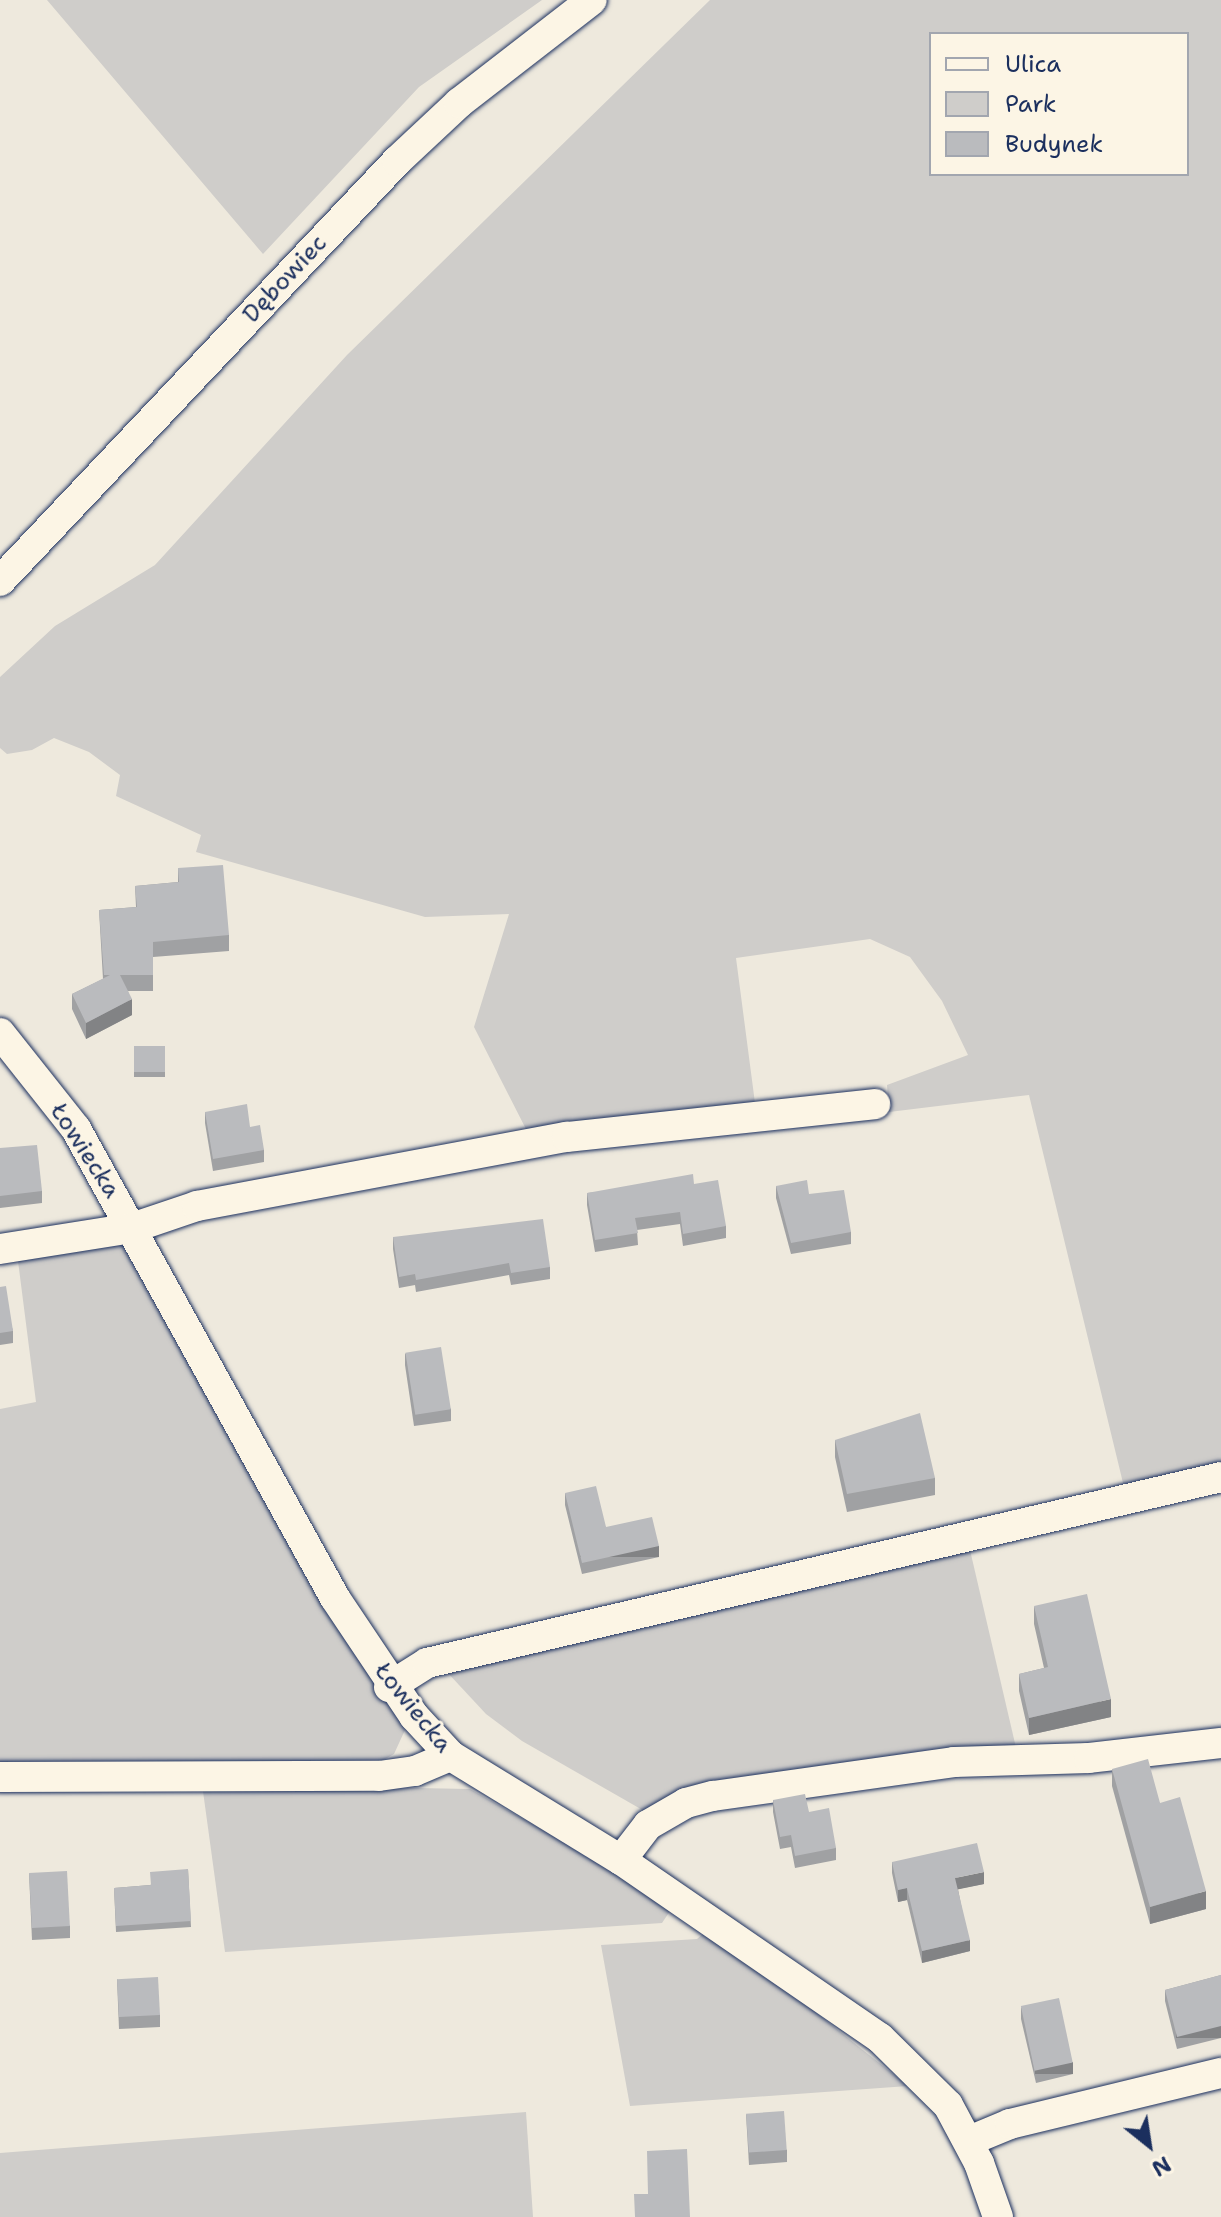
<!DOCTYPE html>
<html>
<head>
<meta charset="utf-8">
<style>
	body { margin:0 }
	#map { position:relative; width:1221px; height:2217px; overflow:hidden; background:#eee9dd; font-family:"Shantell Sans",sans-serif }
	div>[style] { position:absolute }
	.green>* { inset:0; background:#cfcdca }
	.roads { filter:drop-shadow(0 0 2px #1b2f5e) drop-shadow(0 0 2px #1b2f5e) }
	.minor>* { height:30px; margin:-15px; padding:0 15px; transform-origin:15px; border-radius:15px; background:#fcf5e5 }
	.wall>* { inset:0; background:#a0a1a3; transform-origin:0 0 }
	.shaded-wall>* { inset:0; background:#828385; transform-origin:0 0 }
	.building>* { inset:0; background:#babbbe; transform-origin:0 0 }
	span { translate:-50% -50%; white-space:nowrap; text-align:center; line-height:1.15; -webkit-text-stroke:6px #fcf5e5; paint-order:stroke }
	.street-label { font-size:24px; color:#1b2f5e }
	.legend { position:absolute; left:929px; top:32px; width:260px; height:144px; box-sizing:border-box; background:#fcf5e5; border:2px solid #a2a6af; margin:0; padding:10px 14px; list-style:none; font-size:24px; color:#1b2f5e }
	.legend li { display:flex; align-items:center; gap:16px; height:40px }
	.legend b { width:40px; border:2px solid #a2a6af }
	.north { position:absolute; left:1109px; top:2105px; width:80px; height:80px; -webkit-text-stroke:6px #fcf5e5; paint-order:stroke; rotate:150deg; font-size:22px; font-weight:700; line-height:32px; text-align:center; color:#1b2f5e }
	.north::after { content:''; display:block; margin:auto; width:28px; height:36px; background:#1b2f5e; clip-path:polygon(50% 0,100% 100%,50% 72%,0 100%) }
</style>
</head>
<body>
<div id="map">
	<div class="green">
		<i style="clip-path:polygon(47px 0,542px 0,419px 87px,263px 254px)"></i>
		<i style="clip-path:polygon(evenodd,710px 0,1221px 0,1221px 1464px,1124px 1487px,1029px 1095px,889px 1112px,887px 1085px,968px 1055px,942px 1001px,910px 957px,870px 939px,736px 958px,755px 1103px,529px 1135px,474px 1027px,509px 914px,425px 917px,196px 852px,201px 835px,116px 796px,120px 775px,89px 752px,54px 738px,32px 750px,7px 754px,0 748px,0 677px,55px 626px,155px 565px,347px 355px,710px 0,931px 34px,1187px 34px,1187px 174px,931px 174px,931px 34px)"></i>
		<i style="clip-path:polygon(125px 1241px,323px 1600px,405px 1730px,394px 1754px,376px 1764px,0 1771px,0 1409px,36px 1402px,18px 1261px)"></i>
		<i style="clip-path:polygon(970px 1550px,1017px 1752px,646px 1812px,522px 1741px,486px 1714px,446px 1671px)"></i>
		<i style="clip-path:polygon(202px 1784px,470px 1789px,590px 1857px,670px 1911px,662px 1923px,225px 1952px)"></i>
		<i style="clip-path:polygon(704px 1933px,799px 1999px,908px 2086px,630px 2106px,601px 1945px,697px 1939px)"></i>
		<i style="clip-path:polygon(526px 2112px,533px 2217px,0 2217px,0 2153px)"></i>
	</div>
	<div class="roads">
		<div class="minor">
			<i style="left:0;top:581px;width:578px;rotate:-46.61deg"></i>
			<i style="left:397px;top:161px;width:85px;rotate:-43.1deg"></i>
			<i style="left:459px;top:103px;width:168px;rotate:-37.8deg"></i>
			<i style="left:0;top:1033px;width:122px;rotate:51.6deg"></i>
			<i style="left:76px;top:1129px;width:536px;rotate:61.09deg"></i>
			<i style="left:335px;top:1598px;width:142px;rotate:56.2deg"></i>
			<i style="left:414px;top:1716px;width:54px;rotate:47.2deg"></i>
			<i style="left:451px;top:1756px;width:199px;rotate:31.5deg"></i>
			<i style="left:621px;top:1860px;width:314px;rotate:34.5deg"></i>
			<i style="left:880px;top:2038px;width:95px;rotate:44.6deg"></i>
			<i style="left:948px;top:2105px;width:66px;rotate:61.9deg"></i>
			<i style="left:979px;top:2163px;width:57px;rotate:70.6deg"></i>
			<i style="left:0;top:1249px;width:134px;rotate:-9deg"></i>
			<i style="left:132px;top:1228px;width:69px;rotate:-18.7deg"></i>
			<i style="left:197px;top:1206px;width:376px;rotate:-10.6deg"></i>
			<i style="left:567px;top:1137px;width:310px;rotate:-6.1deg"></i>
			<i style="left:389px;top:1687px;width:45px;rotate:-32.3deg"></i>
			<i style="left:427px;top:1663px;width:815px;rotate:-13.18deg"></i>
			<i style="left:0;top:1777px;width:379px;rotate:-0.2deg"></i>
			<i style="left:379px;top:1776px;width:36px;rotate:-8deg"></i>
			<i style="left:415px;top:1771px;width:39px;rotate:-23deg"></i>
			<i style="left:621px;top:1860px;width:44px;rotate:-52.4deg"></i>
			<i style="left:648px;top:1825px;width:44px;rotate:-30.1deg"></i>
			<i style="left:686px;top:1803px;width:28px;rotate:-15deg"></i>
			<i style="left:713px;top:1796px;width:243px;rotate:-8deg"></i>
			<i style="left:954px;top:1762px;width:135px;rotate:-1.7deg"></i>
			<i style="left:1089px;top:1758px;width:133px;rotate:-6.5deg"></i>
			<i style="left:969px;top:2141px;width:44px;rotate:-22.5deg"></i>
			<i style="left:1010px;top:2124px;width:217px;rotate:-13.6deg"></i>
		</div>
	</div>
	<div class="wall">
		<i style="clip-path:polygon(178px 868px,229px 935px,229px 951px,153px 957px,153px 991px,128px 991px,132px 1015px,86px 1039px,72px 1009px,72px 994px,103px 979px,99px 910px,136px 907px,135px 886px,178px 882px)"></i>
		<i style="left:134px;top:1046px;width:31px;height:31px"></i>
		<i style="clip-path:polygon(205px 1112px,250px 1127px,264px 1150px,264px 1162px,213px 1171px,205px 1123px)"></i>
		<i style="clip-path:polygon(0 1148px,42px 1191px,42px 1203px,0 1208px)"></i>
		<i style="clip-path:polygon(694px 1184px,726px 1226px,726px 1238px,683px 1246px,680px 1224px,637px 1230px,638px 1245px,595px 1252px,587px 1205px,587px 1193px)"></i>
		<i style="clip-path:polygon(776px 1186px,809px 1194px,851px 1232px,851px 1244px,791px 1254px,776px 1198px)"></i>
		<i style="clip-path:polygon(393px 1237px,550px 1267px,550px 1279px,511px 1285px,509px 1275px,416px 1292px,415px 1285px,399px 1288px,393px 1249px)"></i>
		<i style="clip-path:polygon(0 1287px,13px 1331px,13px 1343px,0 1345px)"></i>
		<i style="clip-path:polygon(405px 1353px,451px 1409px,451px 1421px,414px 1426px,405px 1365px)"></i>
		<i style="clip-path:polygon(835px 1440px,935px 1478px,935px 1495px,847px 1512px,835px 1457px)"></i>
		<i style="clip-path:polygon(565px 1493px,606px 1527px,659px 1557px,582px 1574px,565px 1505px)"></i>
		<i style="clip-path:polygon(1034px 1606px,1111px 1717px,1029px 1735px,1019px 1691px,1019px 1674px,1044px 1668px,1034px 1624px)"></i>
		<i style="clip-path:polygon(1112px 1769px,1160px 1803px,1206px 1909px,1150px 1924px,1112px 1786px)"></i>
		<i style="clip-path:polygon(773px 1800px,809px 1812px,836px 1848px,836px 1860px,795px 1868px,791px 1847px,780px 1849px,773px 1812px)"></i>
		<i style="clip-path:polygon(892px 1862px,984px 1884px,958px 1889px,970px 1951px,922px 1963px,907px 1900px,898px 1902px,892px 1873px)"></i>
		<i style="clip-path:polygon(188px 1869px,191px 1927px,116px 1932px,114px 1888px,150px 1885px)"></i>
		<i style="clip-path:polygon(29px 1873px,70px 1926px,70px 1938px,32px 1940px)"></i>
		<i style="clip-path:polygon(1221px 1975px,1221px 2038px,1177px 2049px,1165px 2001px,1165px 1990px)"></i>
		<i style="clip-path:polygon(117px 1979px,160px 2015px,160px 2027px,119px 2029px)"></i>
		<i style="clip-path:polygon(1021px 2007px,1073px 2074px,1036px 2083px,1021px 2019px)"></i>
		<i style="clip-path:polygon(746px 2114px,787px 2150px,787px 2162px,749px 2165px)"></i>
	</div>
	<div class="shaded-wall">
		<i style="clip-path:polygon(132px 999px,132px 1015px,86px 1039px,86px 1023px)"></i>
		<i style="left:659px;top:1546px;width:11px;height:79px;rotate:90deg"></i>
		<i style="clip-path:polygon(1111px 1699px,1111px 1717px,1029px 1735px,1029px 1718px)"></i>
		<i style="clip-path:polygon(984px 1872px,984px 1884px,955px 1890px,955px 1878px)"></i>
		<i style="clip-path:polygon(907px 1888px,907px 1900px,898px 1902px,898px 1890px)"></i>
		<i style="clip-path:polygon(1206px 1891px,1206px 1909px,1150px 1924px,1150px 1907px)"></i>
		<i style="clip-path:polygon(970px 1940px,970px 1951px,922px 1963px,922px 1951px)"></i>
		<i style="left:1221px;top:2026px;width:12px;height:45px;rotate:90deg"></i>
		<i style="left:1073px;top:2062px;width:12px;height:38px;rotate:90deg"></i>
	</div>
	<div class="building">
		<i style="clip-path:polygon(223px 865px,229px 935px,153px 942px,153px 975px,120px 975px,132px 999px,86px 1023px,72px 994px,110px 975px,104px 975px,99px 910px,137px 907px,135px 886px,179px 882px,178px 868px)"></i>
		<i style="left:134px;top:1046px;width:31px;height:26px"></i>
		<i style="clip-path:polygon(247px 1104px,250px 1127px,260px 1125px,264px 1150px,213px 1159px,205px 1112px)"></i>
		<i style="clip-path:polygon(37px 1145px,42px 1191px,0 1196px,0 1148px)"></i>
		<i style="clip-path:polygon(693px 1174px,694px 1184px,718px 1180px,726px 1226px,683px 1234px,680px 1212px,635px 1218px,638px 1233px,595px 1240px,587px 1193px)"></i>
		<i style="clip-path:polygon(807px 1180px,809px 1194px,844px 1190px,851px 1232px,791px 1243px,776px 1186px)"></i>
		<i style="clip-path:polygon(543px 1219px,550px 1267px,511px 1273px,509px 1263px,416px 1280px,415px 1274px,399px 1277px,393px 1237px)"></i>
		<i style="clip-path:polygon(6px 1286px,13px 1331px,0 1333px,0 1287px)"></i>
		<i style="left:441px;top:1347px;width:63px;height:36px;rotate:81deg"></i>
		<i style="clip-path:polygon(920px 1413px,935px 1478px,847px 1494px,835px 1440px)"></i>
		<i style="clip-path:polygon(596px 1486px,606px 1527px,652px 1517px,659px 1546px,582px 1563px,565px 1493px)"></i>
		<i style="clip-path:polygon(1087px 1594px,1111px 1699px,1029px 1718px,1019px 1674px,1048px 1667px,1034px 1606px)"></i>
		<i style="clip-path:polygon(1148px 1759px,1160px 1803px,1180px 1797px,1206px 1891px,1150px 1907px,1112px 1769px)"></i>
		<i style="clip-path:polygon(805px 1794px,809px 1812px,829px 1808px,836px 1848px,795px 1856px,791px 1835px,780px 1837px,773px 1800px)"></i>
		<i style="clip-path:polygon(977px 1843px,984px 1872px,955px 1878px,970px 1940px,922px 1951px,907px 1888px,898px 1890px,892px 1862px)"></i>
		<i style="clip-path:polygon(188px 1869px,191px 1921px,116px 1926px,114px 1888px,151px 1885px,150px 1872px)"></i>
		<i style="left:67px;top:1871px;width:55px;height:38px;rotate:87deg"></i>
		<i style="clip-path:polygon(1221px 1975px,1221px 2026px,1177px 2037px,1165px 1990px)"></i>
		<i style="left:158px;top:1977px;width:38px;height:41px;rotate:87deg"></i>
		<i style="left:1059px;top:1998px;width:66px;height:39px;rotate:78deg"></i>
		<i style="left:784px;top:2111px;width:39px;height:38px;rotate:86deg"></i>
		<i style="clip-path:polygon(687px 2149px,690px 2217px,635px 2217px,634px 2194px,648px 2194px,647px 2151px)"></i>
	</div>
	<div class="street-label">
		<span style="left:285px;top:279px;rotate:-47deg">Dębowiec</span>
		<span style="left:85px;top:1151px;rotate:57deg">Łowiecka</span>
		<span style="left:413px;top:1708px;rotate:51deg">Łowiecka</span>
	</div>
	<ul class="legend">
	<li><b style="height:10px;background:#fcf5e5"></b>Ulica</li>
	<li><b style="height:22px;background:#cfcdca"></b>Park</li>
	<li><b style="height:22px;background:#babbbe"></b>Budynek</li>
	</ul>
	<div class="north">N</div>
</div>
</body>
</html>
